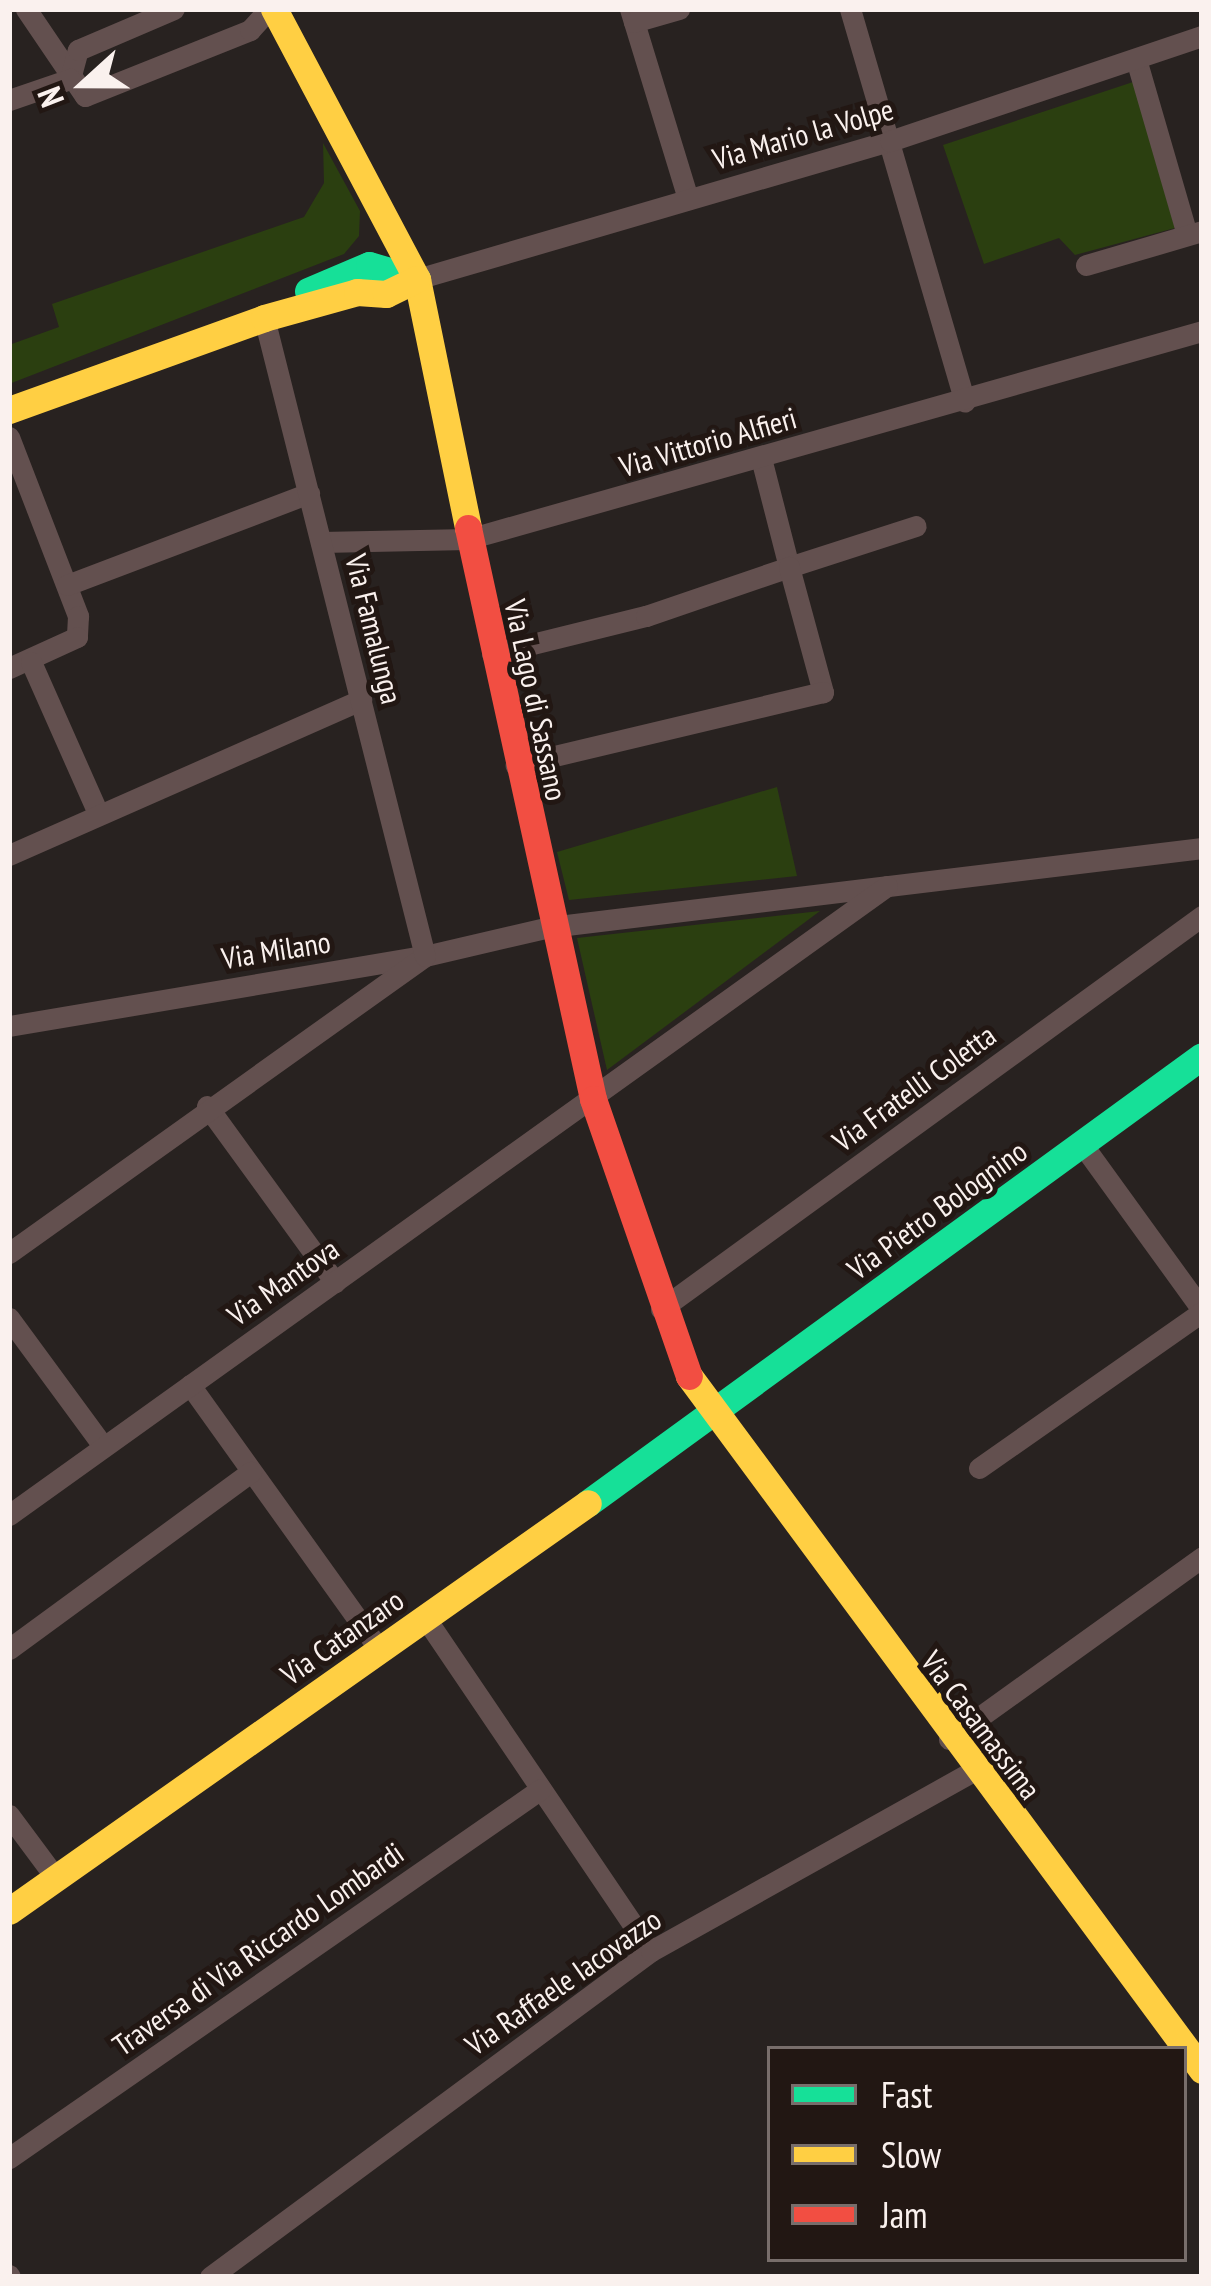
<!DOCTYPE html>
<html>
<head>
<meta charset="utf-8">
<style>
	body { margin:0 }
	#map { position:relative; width:1211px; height:2286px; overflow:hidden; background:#282220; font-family:"PT Sans Narrow",sans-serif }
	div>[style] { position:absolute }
	.green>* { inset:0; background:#2b3f10 }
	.street>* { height:21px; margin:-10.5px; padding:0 10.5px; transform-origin:10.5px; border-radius:10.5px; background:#63504f }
	.fast>* { height:27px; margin:-13.5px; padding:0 13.5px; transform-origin:13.5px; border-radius:13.5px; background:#16e098 }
	.slow>* { height:27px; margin:-13.5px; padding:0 13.5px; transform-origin:13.5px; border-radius:13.5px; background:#ffcf43 }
	.jam>* { height:27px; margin:-13.5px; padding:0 13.5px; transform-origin:13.5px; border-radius:13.5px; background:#f24e42 }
	span { translate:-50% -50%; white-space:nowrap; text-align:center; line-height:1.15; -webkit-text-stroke:10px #221713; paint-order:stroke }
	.street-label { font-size:30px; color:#faf1ee }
	.frame { position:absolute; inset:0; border:12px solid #faf1ee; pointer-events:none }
	.legend { position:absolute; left:767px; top:2046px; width:420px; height:216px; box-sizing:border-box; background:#221713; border:3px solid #786e6b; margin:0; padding:15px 21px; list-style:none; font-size:36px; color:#faf1ee }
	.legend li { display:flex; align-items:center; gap:24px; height:60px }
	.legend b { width:60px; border:3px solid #786e6b }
	.north { position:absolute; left:24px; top:24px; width:120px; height:120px; -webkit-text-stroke:9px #221713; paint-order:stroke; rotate:249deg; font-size:33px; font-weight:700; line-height:48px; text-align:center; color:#faf1ee }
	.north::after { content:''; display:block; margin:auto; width:42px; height:54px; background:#faf1ee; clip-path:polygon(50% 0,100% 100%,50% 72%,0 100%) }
</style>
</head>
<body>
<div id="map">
	<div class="green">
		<i style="clip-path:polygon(1133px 82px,1175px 228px,1075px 255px,1059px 238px,984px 264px,943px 145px)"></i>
		<i style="clip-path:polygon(323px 143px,360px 211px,359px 236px,344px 254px,9px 384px,9px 345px,59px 327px,52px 304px,304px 217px,324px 183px)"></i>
		<i style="clip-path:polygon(777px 787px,797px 876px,569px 900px,557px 852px)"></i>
		<i style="clip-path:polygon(820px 911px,607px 1070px,577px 938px)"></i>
	</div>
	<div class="street">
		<i style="left:26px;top:9px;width:105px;rotate:55.9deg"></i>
		<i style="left:85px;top:96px;width:178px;rotate:-21.8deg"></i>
		<i style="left:250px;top:30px;width:28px;rotate:-48deg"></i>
		<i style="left:630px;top:9px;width:199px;rotate:73deg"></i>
		<i style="left:850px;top:9px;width:409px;rotate:73.7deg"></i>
		<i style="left:634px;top:22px;width:47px;rotate:-16.1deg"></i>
		<i style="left:1136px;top:59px;width:183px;rotate:73.8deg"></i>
		<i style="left:70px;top:79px;width:30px;rotate:-75deg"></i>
		<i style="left:78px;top:50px;width:104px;rotate:-23.1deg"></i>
		<i style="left:9px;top:100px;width:65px;rotate:-19deg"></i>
		<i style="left:1086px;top:265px;width:121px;rotate:-16.3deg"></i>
		<i style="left:417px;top:279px;width:493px;rotate:-16.3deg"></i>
		<i style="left:890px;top:141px;width:329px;rotate:-18.6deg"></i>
		<i style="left:9px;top:437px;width:192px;rotate:68.9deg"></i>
		<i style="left:78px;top:616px;width:21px;rotate:93deg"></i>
		<i style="left:77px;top:637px;width:75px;rotate:155.5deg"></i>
		<i style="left:761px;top:458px;width:113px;rotate:75.6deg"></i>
		<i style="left:789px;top:567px;width:133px;rotate:-17.9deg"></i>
		<i style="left:321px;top:542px;width:147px;rotate:-1.2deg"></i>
		<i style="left:468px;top:539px;width:763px;rotate:-15.82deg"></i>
		<i style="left:67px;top:585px;width:259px;rotate:-20.8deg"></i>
		<i style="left:492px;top:654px;width:159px;rotate:-13.9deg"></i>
		<i style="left:646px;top:616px;width:151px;rotate:-18.9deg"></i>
		<i style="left:789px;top:567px;width:130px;rotate:74.8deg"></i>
		<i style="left:823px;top:692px;width:316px;rotate:166.6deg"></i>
		<i style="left:31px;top:662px;width:165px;rotate:66.1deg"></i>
		<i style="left:9px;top:855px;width:385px;rotate:-23.8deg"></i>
		<i style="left:9px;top:1026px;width:422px;rotate:-9.6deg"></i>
		<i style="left:425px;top:956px;width:128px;rotate:-13.1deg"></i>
		<i style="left:550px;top:927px;width:657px;rotate:-6.91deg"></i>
		<i style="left:207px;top:1106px;width:218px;rotate:54deg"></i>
		<i style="left:1082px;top:1144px;width:205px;rotate:54.1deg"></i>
		<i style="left:9px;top:1253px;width:511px;rotate:-35.52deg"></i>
		<i style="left:425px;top:956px;width:658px;rotate:-104.16deg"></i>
		<i style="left:661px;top:1309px;width:669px;rotate:-36deg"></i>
		<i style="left:9px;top:1318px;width:159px;rotate:53.7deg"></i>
		<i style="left:190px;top:1385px;width:326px;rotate:54.4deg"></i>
		<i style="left:979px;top:1468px;width:272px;rotate:-35deg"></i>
		<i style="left:9px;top:1515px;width:1080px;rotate:-35.62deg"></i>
		<i style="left:426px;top:1619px;width:401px;rotate:55.9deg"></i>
		<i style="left:9px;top:1649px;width:300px;rotate:-36.2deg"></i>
		<i style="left:949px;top:1739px;width:312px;rotate:-35.7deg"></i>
		<i style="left:9px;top:1815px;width:77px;rotate:53.4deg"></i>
		<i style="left:9px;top:2158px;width:647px;rotate:-34.75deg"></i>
		<i style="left:9px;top:2275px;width:2px;rotate:63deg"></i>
		<i style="left:210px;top:2277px;width:548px;rotate:-36.47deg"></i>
		<i style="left:651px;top:1951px;width:369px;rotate:-29.2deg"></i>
	</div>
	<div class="fast">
		<i style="left:308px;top:291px;width:66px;rotate:-23.1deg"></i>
		<i style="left:369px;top:265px;width:50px;rotate:16.3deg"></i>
		<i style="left:588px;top:1503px;width:759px;rotate:-36.06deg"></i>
	</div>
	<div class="slow">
		<i style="left:274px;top:9px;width:306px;rotate:62.1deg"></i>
		<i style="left:417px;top:279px;width:254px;rotate:78.4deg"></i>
		<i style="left:9px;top:410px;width:271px;rotate:-19.8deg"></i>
		<i style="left:264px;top:318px;width:97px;rotate:-15.6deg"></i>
		<i style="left:357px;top:292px;width:29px;rotate:4deg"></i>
		<i style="left:386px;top:294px;width:34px;rotate:-26deg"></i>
		<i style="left:689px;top:1376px;width:863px;rotate:53.53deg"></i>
		<i style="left:9px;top:1911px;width:708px;rotate:-35.17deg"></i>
	</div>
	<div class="jam">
		<i style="left:468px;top:528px;width:585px;rotate:77.65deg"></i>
		<i style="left:593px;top:1099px;width:293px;rotate:70.9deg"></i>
	</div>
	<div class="street-label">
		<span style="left:803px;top:134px;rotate:-16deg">Via Mario la Volpe</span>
		<span style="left:708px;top:442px;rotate:-16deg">Via Vittorio Alfieri</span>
		<span style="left:374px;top:629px;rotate:76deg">Via Famalunga</span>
		<span style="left:536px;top:700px;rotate:78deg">Via Lago di Sassano</span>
		<span style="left:276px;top:950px;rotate:-9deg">Via Milano</span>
		<span style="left:914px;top:1088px;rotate:-36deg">Via Fratelli Coletta</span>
		<span style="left:937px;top:1210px;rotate:-36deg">Via Pietro Bolognino</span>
		<span style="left:283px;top:1282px;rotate:-35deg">Via Mantova</span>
		<span style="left:342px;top:1637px;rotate:-35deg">Via Catanzaro</span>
		<span style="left:981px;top:1725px;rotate:53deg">Via Casamassima</span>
		<span style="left:258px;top:1949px;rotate:-35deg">Traversa di Via Riccardo Lombardi</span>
		<span style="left:563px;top:1982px;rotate:-35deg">Via Raffaele Iacovazzo</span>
	</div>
	<div class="frame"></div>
	<ul class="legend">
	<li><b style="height:15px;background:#16e098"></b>Fast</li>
	<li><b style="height:15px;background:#ffcf43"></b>Slow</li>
	<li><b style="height:15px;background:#f24e42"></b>Jam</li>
	</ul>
	<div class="north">N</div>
</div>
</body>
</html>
